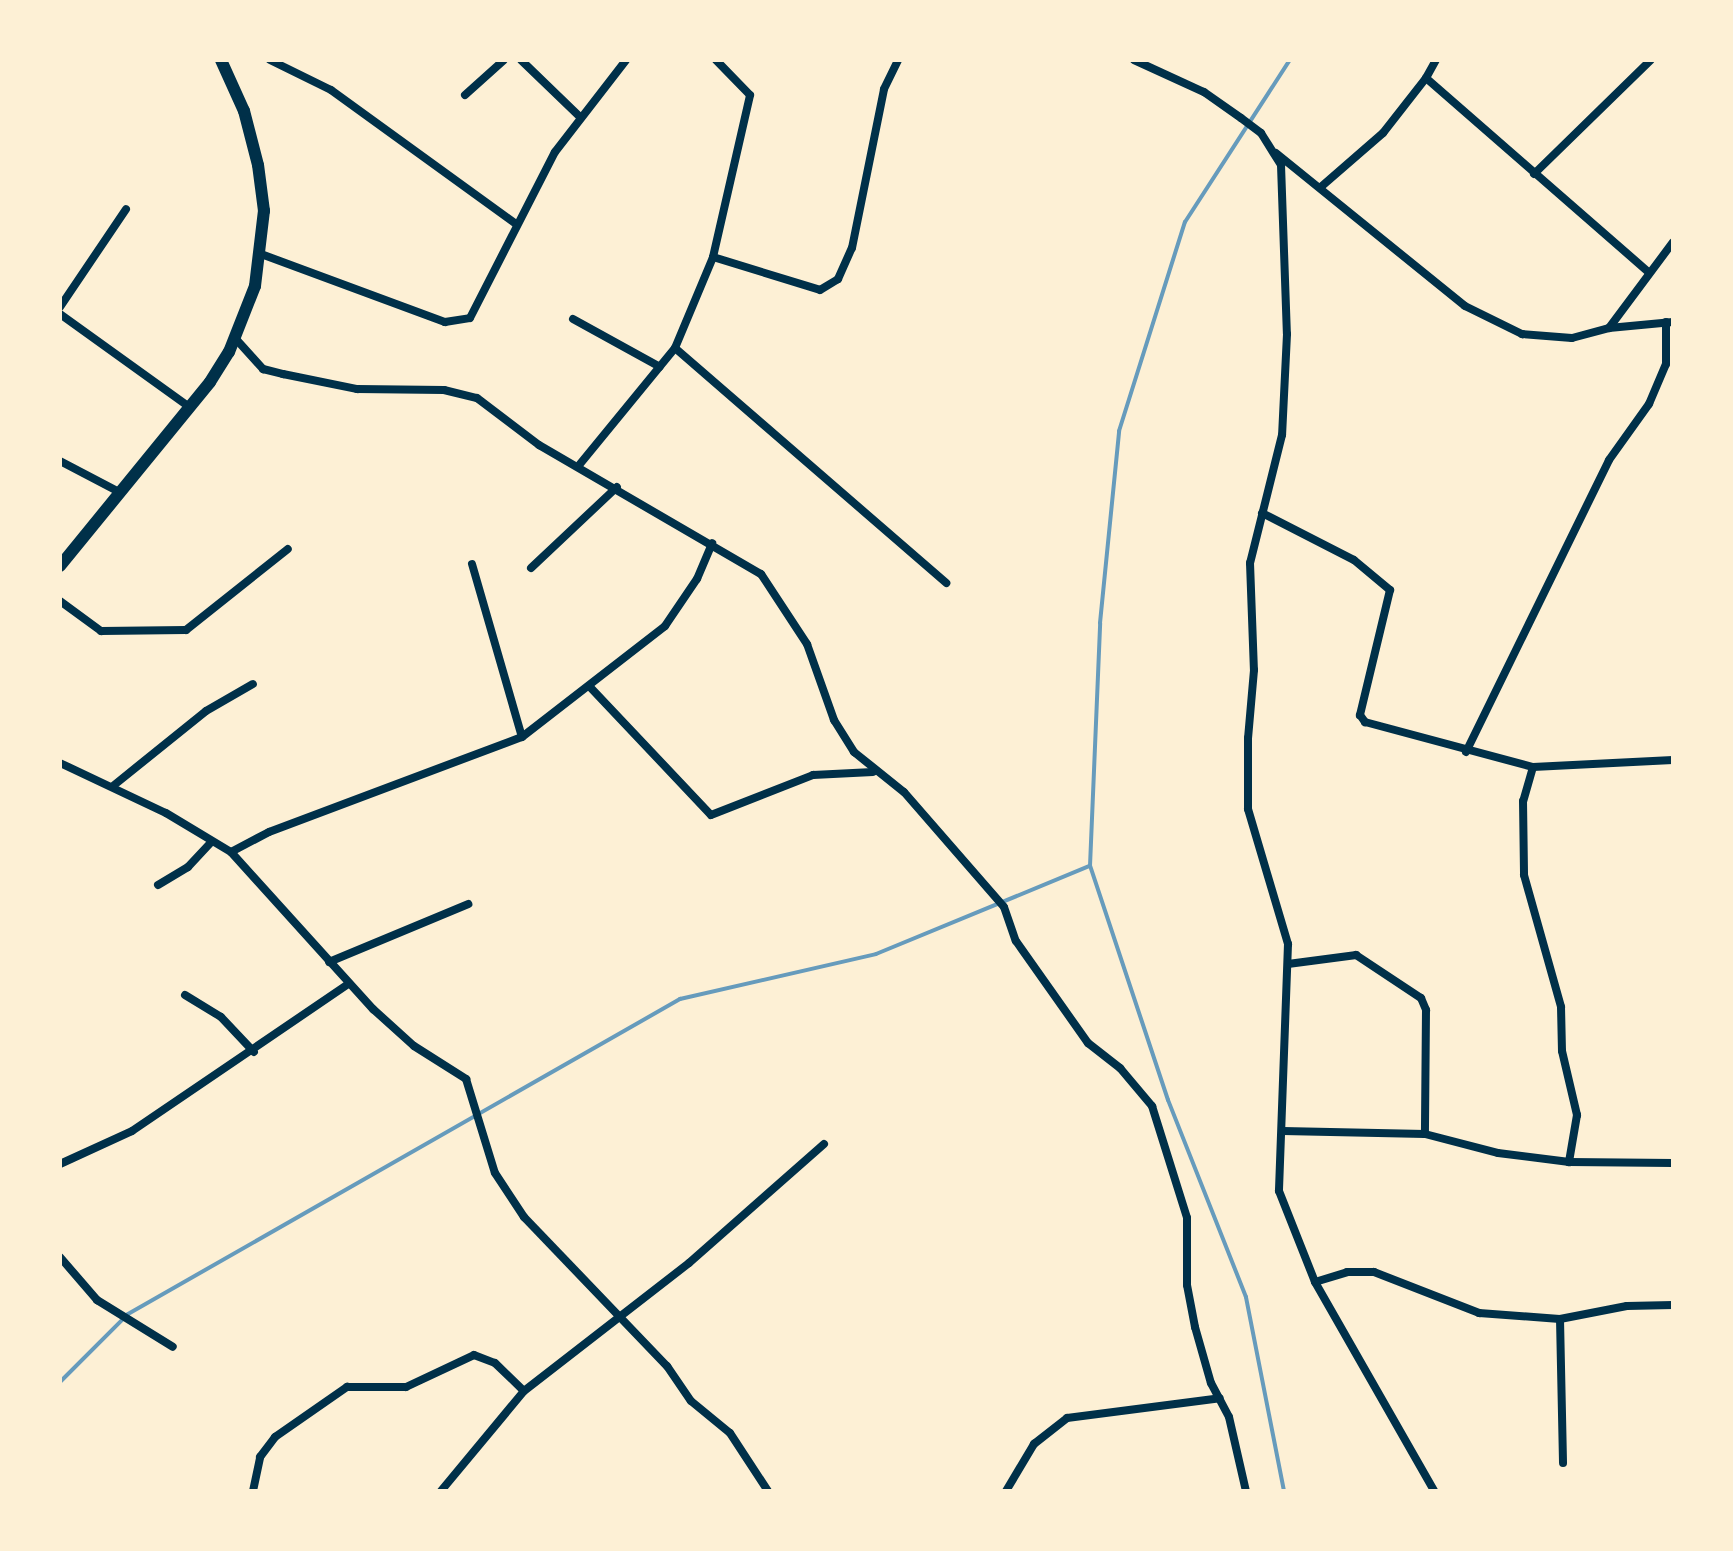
<!DOCTYPE html>
<html>
<head>
<meta charset="utf-8">
<style>
	body { margin:0 }
	#map { position:relative; width:1733px; height:1551px; overflow:hidden; background:#fdf0d5; font-family:"Alegreya Sans",sans-serif }
	div>[style] { position:absolute }
	.stream>* { height:4px; margin:-2px; padding:0 2px; transform-origin:2px; border-radius:2px; background:#669bbc }
	.minor>* { height:8px; margin:-4px; padding:0 4px; transform-origin:4px; border-radius:4px; background:#003049 }
	.secondary>* { height:12px; margin:-6px; padding:0 6px; transform-origin:6px; border-radius:6px; background:#003049 }
	span { translate:-50% -50%; white-space:nowrap; text-align:center; line-height:1.15; -webkit-text-stroke:6px #fdf0d5; paint-order:stroke }
	.frame { position:absolute; inset:0; border:62px solid #fdf0d5; pointer-events:none }
</style>
</head>
<body>
<div id="map">
	<div class="stream">
		<i style="left:60px;top:1382px;width:96px;rotate:-45deg"></i>
		<i style="left:128px;top:1314px;width:636px;rotate:-29.71deg"></i>
		<i style="left:680px;top:999px;width:201px;rotate:-12.9deg"></i>
		<i style="left:876px;top:954px;width:231px;rotate:-22.4deg"></i>
		<i style="left:1284px;top:1491px;width:198px;rotate:-101.1deg"></i>
		<i style="left:1246px;top:1297px;width:212px;rotate:-111.6deg"></i>
		<i style="left:1168px;top:1100px;width:247px;rotate:-108.4deg"></i>
		<i style="left:1090px;top:866px;width:243px;rotate:-87.6deg"></i>
		<i style="left:1100px;top:623px;width:193px;rotate:-84.3deg"></i>
		<i style="left:1119px;top:431px;width:219px;rotate:-72.5deg"></i>
		<i style="left:1185px;top:222px;width:193px;rotate:-57.1deg"></i>
	</div>
	<div class="minor">
		<i style="left:270px;top:60px;width:68px;rotate:26.2deg"></i>
		<i style="left:331px;top:90px;width:228px;rotate:35.9deg"></i>
		<i style="left:521px;top:60px;width:83px;rotate:44deg"></i>
		<i style="left:1134px;top:60px;width:77px;rotate:24.6deg"></i>
		<i style="left:1204px;top:92px;width:45px;rotate:35.1deg"></i>
		<i style="left:1241px;top:118px;width:25px;rotate:37deg"></i>
		<i style="left:1261px;top:133px;width:38px;rotate:58deg"></i>
		<i style="left:1281px;top:165px;width:169px;rotate:88deg"></i>
		<i style="left:1287px;top:334px;width:101px;rotate:92.8deg"></i>
		<i style="left:1282px;top:435px;width:132px;rotate:104deg"></i>
		<i style="left:1250px;top:563px;width:107px;rotate:87.9deg"></i>
		<i style="left:1254px;top:670px;width:68px;rotate:95deg"></i>
		<i style="left:1248px;top:738px;width:71px;rotate:90deg"></i>
		<i style="left:1248px;top:809px;width:141px;rotate:73.5deg"></i>
		<i style="left:1288px;top:944px;width:247px;rotate:92.1deg"></i>
		<i style="left:1279px;top:1191px;width:98px;rotate:68.4deg"></i>
		<i style="left:1315px;top:1282px;width:241px;rotate:60.3deg"></i>
		<i style="left:1426px;top:78px;width:21px;rotate:-61deg"></i>
		<i style="left:465px;top:95px;width:52px;rotate:-41.9deg"></i>
		<i style="left:1276px;top:153px;width:243px;rotate:39deg"></i>
		<i style="left:1465px;top:306px;width:64px;rotate:26.2deg"></i>
		<i style="left:1522px;top:334px;width:50px;rotate:4.6deg"></i>
		<i style="left:1572px;top:338px;width:38px;rotate:-15deg"></i>
		<i style="left:1609px;top:328px;width:107px;rotate:-53.3deg"></i>
		<i style="left:1534px;top:174px;width:163px;rotate:-44.3deg"></i>
		<i style="left:1322px;top:186px;width:81px;rotate:-41deg"></i>
		<i style="left:1383px;top:133px;width:70px;rotate:-52deg"></i>
		<i style="left:1426px;top:78px;width:295px;rotate:41.1deg"></i>
		<i style="left:261px;top:254px;width:196px;rotate:20.3deg"></i>
		<i style="left:445px;top:322px;width:25px;rotate:-9deg"></i>
		<i style="left:470px;top:318px;width:186px;rotate:-62.9deg"></i>
		<i style="left:555px;top:152px;width:116px;rotate:-52.3deg"></i>
		<i style="left:713px;top:257px;width:112px;rotate:17.1deg"></i>
		<i style="left:820px;top:290px;width:21px;rotate:-31deg"></i>
		<i style="left:838px;top:279px;width:34px;rotate:-66deg"></i>
		<i style="left:852px;top:248px;width:162px;rotate:-78.6deg"></i>
		<i style="left:884px;top:89px;width:32px;rotate:-64deg"></i>
		<i style="left:60px;top:307px;width:118px;rotate:-56deg"></i>
		<i style="left:60px;top:314px;width:161px;rotate:35.7deg"></i>
		<i style="left:573px;top:319px;width:99px;rotate:28.9deg"></i>
		<i style="left:1609px;top:328px;width:64px;rotate:-5.4deg"></i>
		<i style="left:235px;top:338px;width:42px;rotate:47.9deg"></i>
		<i style="left:263px;top:369px;width:21px;rotate:14deg"></i>
		<i style="left:283px;top:374px;width:76px;rotate:11.5deg"></i>
		<i style="left:357px;top:389px;width:87px;rotate:0.7deg"></i>
		<i style="left:444px;top:390px;width:34px;rotate:14deg"></i>
		<i style="left:477px;top:398px;width:78px;rotate:37.2deg"></i>
		<i style="left:539px;top:445px;width:257px;rotate:30.2deg"></i>
		<i style="left:761px;top:574px;width:84px;rotate:56.7deg"></i>
		<i style="left:807px;top:644px;width:81px;rotate:70.4deg"></i>
		<i style="left:834px;top:720px;width:38px;rotate:58deg"></i>
		<i style="left:854px;top:752px;width:64px;rotate:38.7deg"></i>
		<i style="left:904px;top:792px;width:152px;rotate:49deg"></i>
		<i style="left:1004px;top:907px;width:36px;rotate:71deg"></i>
		<i style="left:1016px;top:941px;width:125px;rotate:54.8deg"></i>
		<i style="left:1088px;top:1043px;width:41px;rotate:38deg"></i>
		<i style="left:1120px;top:1068px;width:50px;rotate:49.9deg"></i>
		<i style="left:1152px;top:1106px;width:117px;rotate:72.6deg"></i>
		<i style="left:1187px;top:1218px;width:67px;rotate:90deg"></i>
		<i style="left:1187px;top:1285px;width:43px;rotate:79.2deg"></i>
		<i style="left:1195px;top:1327px;width:58px;rotate:74.1deg"></i>
		<i style="left:1211px;top:1383px;width:38px;rotate:62deg"></i>
		<i style="left:1229px;top:1417px;width:76px;rotate:77.1deg"></i>
		<i style="left:675px;top:348px;width:359px;rotate:40.9deg"></i>
		<i style="left:60px;top:461px;width:69px;rotate:27.7deg"></i>
		<i style="left:580px;top:464px;width:150px;rotate:-50.7deg"></i>
		<i style="left:675px;top:348px;width:99px;rotate:-67.3deg"></i>
		<i style="left:713px;top:257px;width:166px;rotate:-77.1deg"></i>
		<i style="left:750px;top:95px;width:49px;rotate:-134.2deg"></i>
		<i style="left:1262px;top:513px;width:103px;rotate:27.1deg"></i>
		<i style="left:1354px;top:560px;width:47px;rotate:39.8deg"></i>
		<i style="left:1390px;top:590px;width:129px;rotate:103.5deg"></i>
		<i style="left:1360px;top:715px;width:9px;rotate:54deg"></i>
		<i style="left:1365px;top:722px;width:174px;rotate:15deg"></i>
		<i style="left:1533px;top:767px;width:140px;rotate:-2.9deg"></i>
		<i style="left:472px;top:564px;width:180px;rotate:73.9deg"></i>
		<i style="left:531px;top:568px;width:118px;rotate:-43.3deg"></i>
		<i style="left:60px;top:601px;width:51px;rotate:36.2deg"></i>
		<i style="left:101px;top:631px;width:85px;rotate:-0.7deg"></i>
		<i style="left:186px;top:630px;width:130px;rotate:-38.5deg"></i>
		<i style="left:590px;top:687px;width:176px;rotate:46.6deg"></i>
		<i style="left:711px;top:815px;width:110px;rotate:-21.4deg"></i>
		<i style="left:813px;top:775px;width:60px;rotate:-2.9deg"></i>
		<i style="left:1466px;top:752px;width:325px;rotate:-63.9deg"></i>
		<i style="left:1609px;top:460px;width:69px;rotate:-54.5deg"></i>
		<i style="left:1649px;top:404px;width:43px;rotate:-67deg"></i>
		<i style="left:1666px;top:364px;width:42px;rotate:-90deg"></i>
		<i style="left:60px;top:763px;width:117px;rotate:25.3deg"></i>
		<i style="left:166px;top:813px;width:76px;rotate:31deg"></i>
		<i style="left:231px;top:852px;width:212px;rotate:47.9deg"></i>
		<i style="left:373px;top:1009px;width:55px;rotate:42.1deg"></i>
		<i style="left:414px;top:1046px;width:62px;rotate:32.4deg"></i>
		<i style="left:466px;top:1079px;width:98px;rotate:72.9deg"></i>
		<i style="left:495px;top:1173px;width:53px;rotate:56.6deg"></i>
		<i style="left:524px;top:1217px;width:207px;rotate:46.2deg"></i>
		<i style="left:667px;top:1366px;width:42px;rotate:55.6deg"></i>
		<i style="left:691px;top:1401px;width:50px;rotate:39.4deg"></i>
		<i style="left:730px;top:1433px;width:69px;rotate:56.8deg"></i>
		<i style="left:1533px;top:767px;width:35px;rotate:106deg"></i>
		<i style="left:1523px;top:801px;width:74px;rotate:89.2deg"></i>
		<i style="left:1524px;top:875px;width:137px;rotate:74.3deg"></i>
		<i style="left:1561px;top:1007px;width:44px;rotate:88.7deg"></i>
		<i style="left:1562px;top:1051px;width:66px;rotate:76.8deg"></i>
		<i style="left:1577px;top:1115px;width:48px;rotate:99.7deg"></i>
		<i style="left:113px;top:786px;width:119px;rotate:-38.9deg"></i>
		<i style="left:206px;top:711px;width:54px;rotate:-29.9deg"></i>
		<i style="left:231px;top:852px;width:43px;rotate:-27.8deg"></i>
		<i style="left:269px;top:832px;width:270px;rotate:-20.6deg"></i>
		<i style="left:522px;top:737px;width:181px;rotate:-37.8deg"></i>
		<i style="left:665px;top:626px;width:57px;rotate:-55.8deg"></i>
		<i style="left:697px;top:579px;width:39px;rotate:-67deg"></i>
		<i style="left:158px;top:885px;width:35px;rotate:-31deg"></i>
		<i style="left:188px;top:867px;width:34px;rotate:-47deg"></i>
		<i style="left:329px;top:962px;width:151px;rotate:-22.6deg"></i>
		<i style="left:1288px;top:964px;width:69px;rotate:-7.5deg"></i>
		<i style="left:1356px;top:955px;width:78px;rotate:33.5deg"></i>
		<i style="left:1421px;top:998px;width:13px;rotate:67deg"></i>
		<i style="left:1426px;top:1010px;width:124px;rotate:90.5deg"></i>
		<i style="left:185px;top:995px;width:42px;rotate:31.4deg"></i>
		<i style="left:221px;top:1017px;width:48px;rotate:46.7deg"></i>
		<i style="left:1283px;top:1131px;width:142px;rotate:1.2deg"></i>
		<i style="left:1425px;top:1134px;width:75px;rotate:14.6deg"></i>
		<i style="left:1498px;top:1153px;width:72px;rotate:7.2deg"></i>
		<i style="left:1569px;top:1162px;width:104px;rotate:0.6deg"></i>
		<i style="left:60px;top:1164px;width:79px;rotate:-24.6deg"></i>
		<i style="left:132px;top:1131px;width:261px;rotate:-34.2deg"></i>
		<i style="left:60px;top:1257px;width:57px;rotate:49.3deg"></i>
		<i style="left:97px;top:1300px;width:89px;rotate:31.7deg"></i>
		<i style="left:1315px;top:1282px;width:34px;rotate:-17deg"></i>
		<i style="left:1347px;top:1272px;width:27px"></i>
		<i style="left:1374px;top:1272px;width:113px;rotate:21.3deg"></i>
		<i style="left:1479px;top:1313px;width:81px;rotate:4.2deg"></i>
		<i style="left:1560px;top:1319px;width:68px;rotate:-11deg"></i>
		<i style="left:1627px;top:1306px;width:46px;rotate:-1.2deg"></i>
		<i style="left:1560px;top:1319px;width:144px;rotate:88.8deg"></i>
		<i style="left:524px;top:1391px;width:209px;rotate:-37.8deg"></i>
		<i style="left:689px;top:1263px;width:180px;rotate:-41.4deg"></i>
		<i style="left:253px;top:1491px;width:35px;rotate:-78deg"></i>
		<i style="left:260px;top:1457px;width:25px;rotate:-53deg"></i>
		<i style="left:275px;top:1437px;width:88px;rotate:-34.8deg"></i>
		<i style="left:347px;top:1387px;width:59px"></i>
		<i style="left:406px;top:1387px;width:75px;rotate:-25.2deg"></i>
		<i style="left:474px;top:1355px;width:22px;rotate:21deg"></i>
		<i style="left:495px;top:1363px;width:40px;rotate:44deg"></i>
		<i style="left:524px;top:1391px;width:130px;rotate:129.7deg"></i>
		<i style="left:1006px;top:1491px;width:55px;rotate:-59.2deg"></i>
		<i style="left:1034px;top:1444px;width:42px;rotate:-38.2deg"></i>
		<i style="left:1067px;top:1418px;width:154px;rotate:-7.4deg"></i>
	</div>
	<div class="secondary">
		<i style="left:60px;top:566px;width:237px;rotate:-50.8deg"></i>
		<i style="left:210px;top:382px;width:36px;rotate:-58deg"></i>
		<i style="left:229px;top:352px;width:71px;rotate:-68.5deg"></i>
		<i style="left:255px;top:286px;width:76px;rotate:-83.2deg"></i>
		<i style="left:264px;top:211px;width:46px;rotate:-97.4deg"></i>
		<i style="left:258px;top:165px;width:56px;rotate:-104.5deg"></i>
		<i style="left:244px;top:111px;width:56px;rotate:-114.3deg"></i>
	</div>
	<div class="frame"></div>
</div>
</body>
</html>
